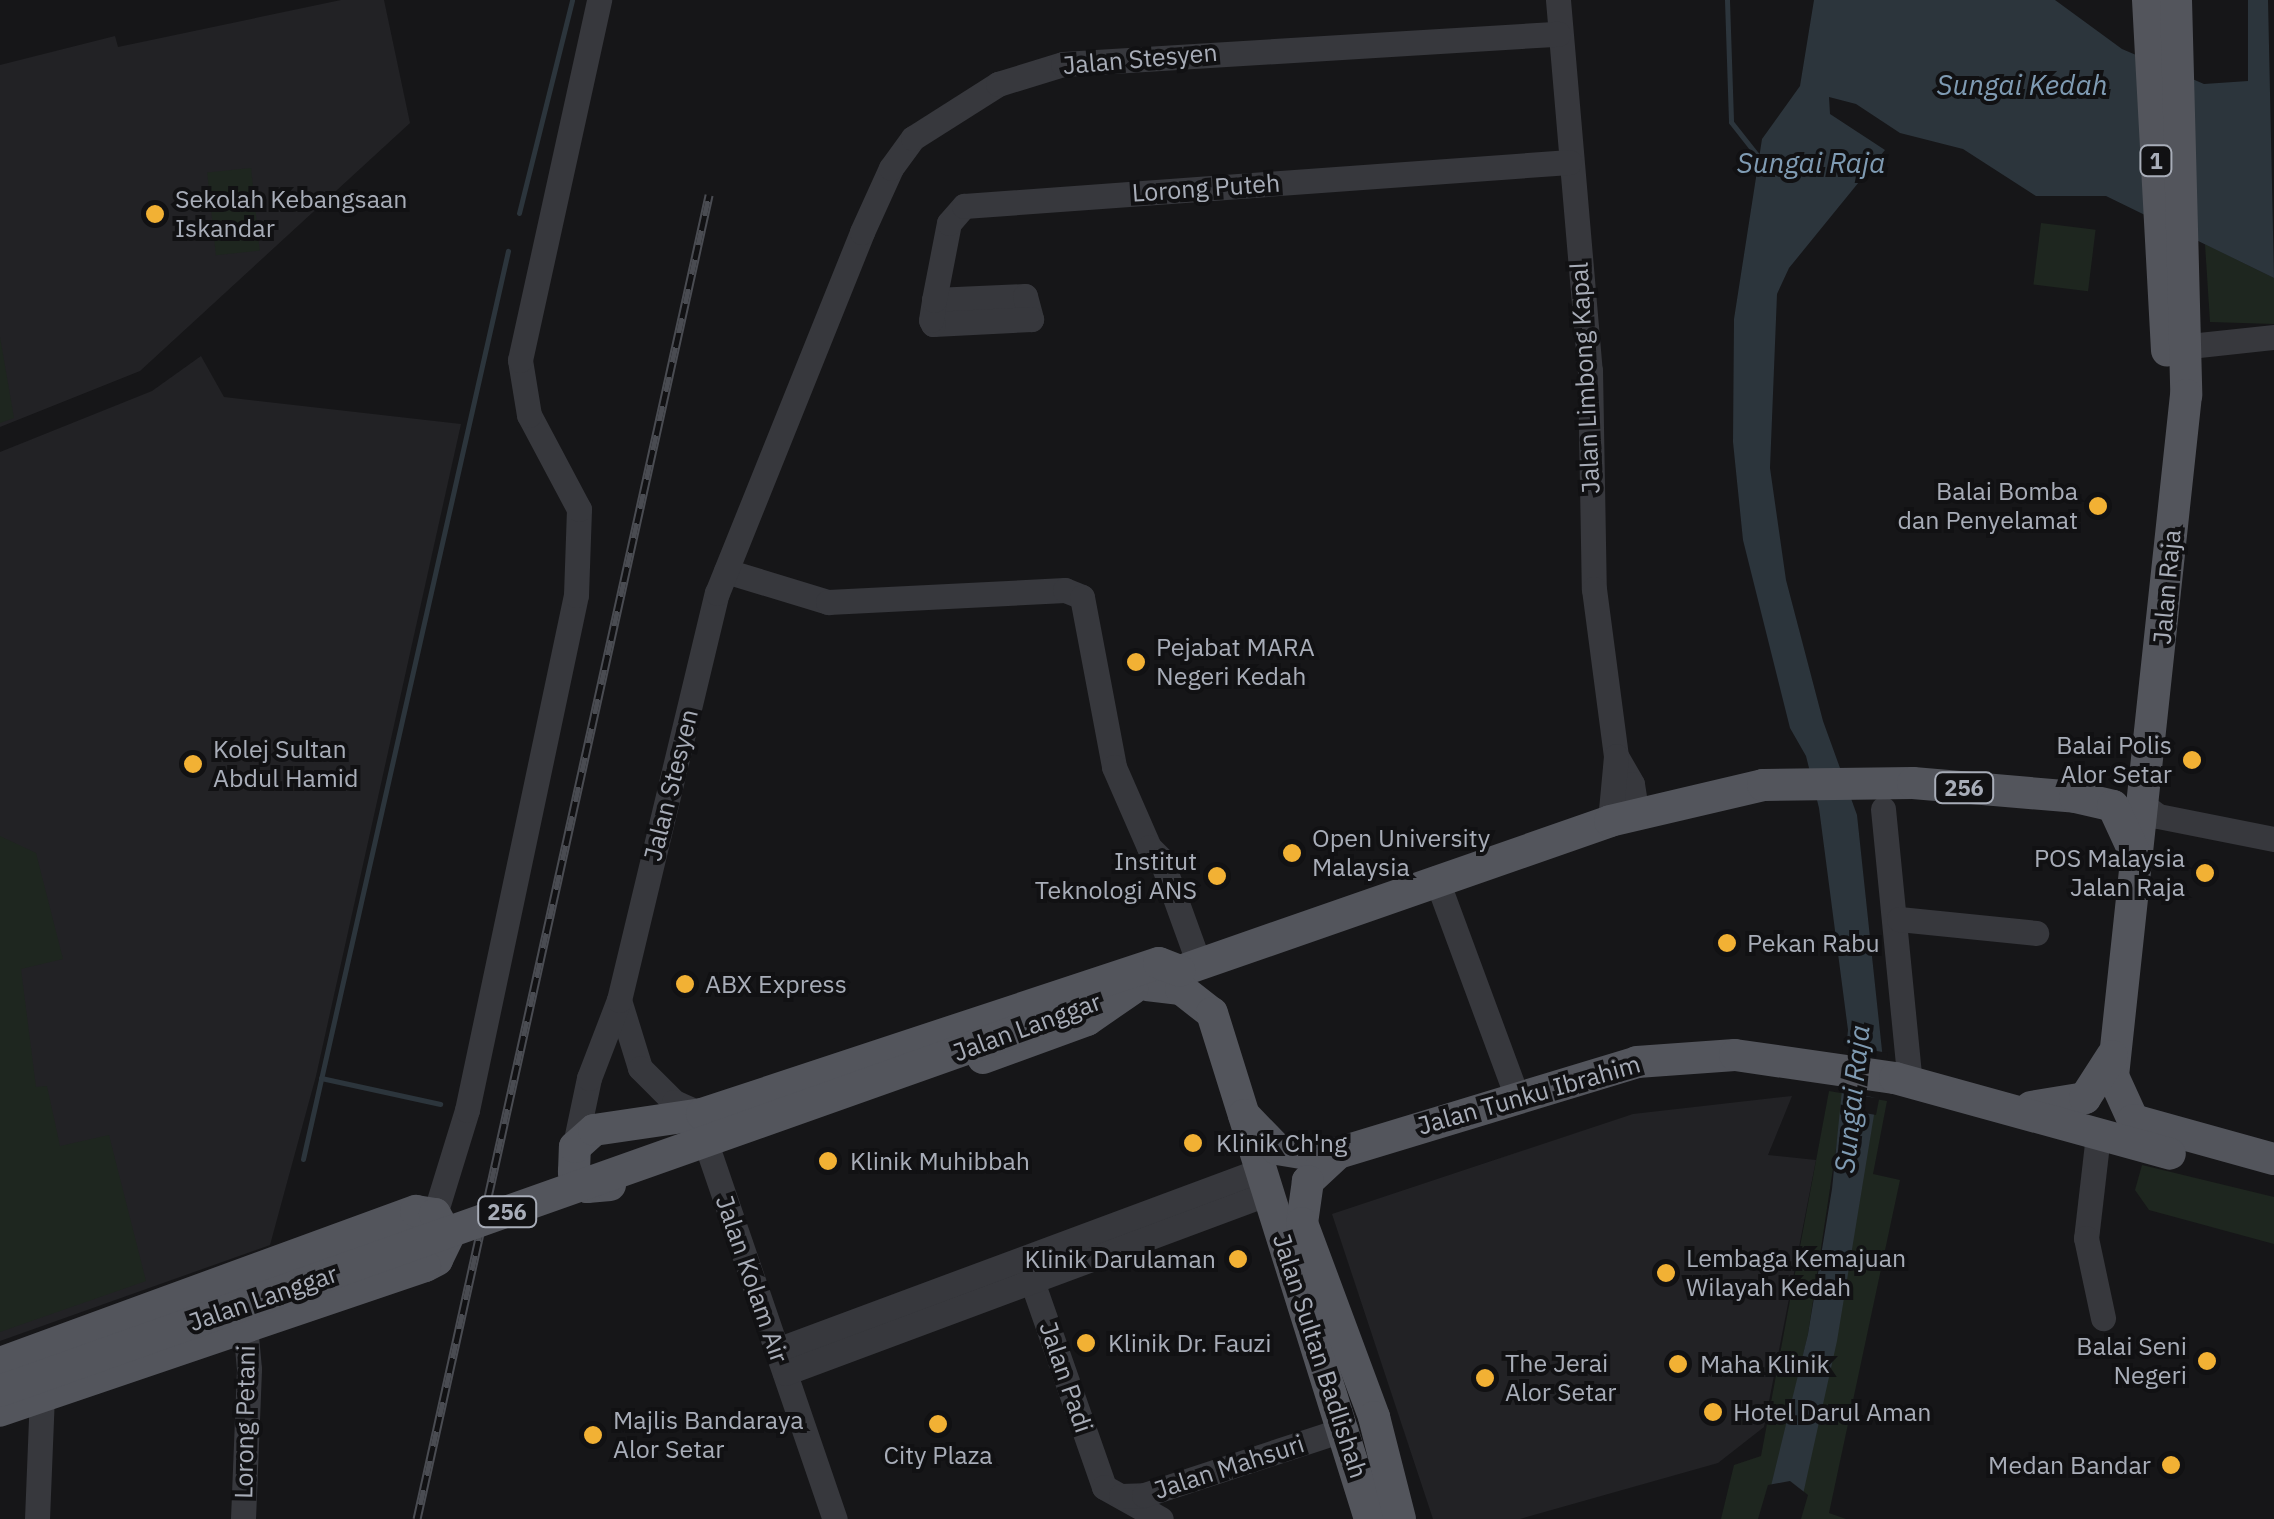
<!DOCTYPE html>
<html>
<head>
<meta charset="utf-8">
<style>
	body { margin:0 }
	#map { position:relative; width:2274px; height:1519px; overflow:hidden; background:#161618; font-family:"IBM Plex Sans",sans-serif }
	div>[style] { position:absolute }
	.built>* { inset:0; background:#222225 }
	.green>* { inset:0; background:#1e261f; transform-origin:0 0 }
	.water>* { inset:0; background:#2c353c }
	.pier>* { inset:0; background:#161618 }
	.stream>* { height:5px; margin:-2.5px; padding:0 2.5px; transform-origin:2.5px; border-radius:2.5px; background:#2c353c }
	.minor>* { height:25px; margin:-12.5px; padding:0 12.5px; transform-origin:12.5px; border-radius:12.5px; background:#37383d }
	.major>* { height:32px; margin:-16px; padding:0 16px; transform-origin:16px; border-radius:16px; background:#53555c }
	.rail>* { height:9px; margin-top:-4.5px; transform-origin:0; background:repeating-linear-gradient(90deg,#111113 0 15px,#4a4c52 0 30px); box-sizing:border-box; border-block:2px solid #4a4c52 }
	.major-bridge>* { height:32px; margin:-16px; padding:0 16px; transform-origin:16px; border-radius:16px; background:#53555c }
	.dots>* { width:28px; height:28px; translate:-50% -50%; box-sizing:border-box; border:5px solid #111113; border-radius:50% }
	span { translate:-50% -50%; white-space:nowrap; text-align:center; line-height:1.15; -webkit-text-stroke:8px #111113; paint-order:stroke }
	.shield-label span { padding:2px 8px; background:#111113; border:2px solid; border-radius:8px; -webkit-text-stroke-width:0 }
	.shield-label { font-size:22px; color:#a8adb8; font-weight:700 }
	.street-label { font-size:25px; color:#a8adb8 }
	.poi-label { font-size:25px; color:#a8adb8 }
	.left { translate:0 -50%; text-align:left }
	.right { translate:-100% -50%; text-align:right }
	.water-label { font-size:28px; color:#7f9bb3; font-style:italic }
</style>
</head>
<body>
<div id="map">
	<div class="built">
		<i style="clip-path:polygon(341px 0,384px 0,410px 123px,140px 371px,0 427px,0 65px,115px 36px,118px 47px)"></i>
		<i style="clip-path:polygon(201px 356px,224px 397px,461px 424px,316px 1076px,270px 1245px,0 1341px,0 452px,152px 391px)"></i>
		<i style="clip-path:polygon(1792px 1096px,1768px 1155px,1816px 1160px,1764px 1427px,1718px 1463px,1520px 1519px,1433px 1519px,1332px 1214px,1633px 1114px)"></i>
	</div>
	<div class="green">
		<i style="left:251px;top:168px;width:83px;height:44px;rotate:84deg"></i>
		<i style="left:2041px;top:223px;width:55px;height:62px;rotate:7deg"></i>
		<i style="clip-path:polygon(2205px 244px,2274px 278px,2274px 324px,2210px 322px)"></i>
		<i style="clip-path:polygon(0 337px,14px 418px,0 423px)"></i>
		<i style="clip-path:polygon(0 836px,36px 853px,63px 959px,21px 969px,36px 1087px,47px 1086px,60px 1146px,109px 1135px,146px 1281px,0 1332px)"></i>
		<i style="clip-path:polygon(evenodd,1829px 1091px,1887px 1101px,1873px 1174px,1900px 1180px,1829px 1513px,1846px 1519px,1721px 1519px,1734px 1465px,1761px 1456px,1829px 1091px,1842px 1109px,1798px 1485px,1774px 1481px,1808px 1334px,1842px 1109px)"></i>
		<i style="clip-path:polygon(2142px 1165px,2274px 1197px,2274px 1244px,2149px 1210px,2135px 1190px)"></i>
	</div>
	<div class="water">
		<i style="clip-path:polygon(1814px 0,2055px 0,2122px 49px,2204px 84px,2248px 81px,2248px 0,2268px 0,2274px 278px,2106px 196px,2036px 196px,1963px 149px,1900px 133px,1856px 104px,1829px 97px,1830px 114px,1885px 150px,1789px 268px,1777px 294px,1770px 468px,1786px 580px,1823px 721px,1857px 815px,1883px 1060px,1837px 1341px,1804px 1490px,1796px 1519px,1763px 1519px,1808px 1334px,1832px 1189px,1848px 1030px,1819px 808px,1806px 756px,1790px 728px,1743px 540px,1733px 442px,1734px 319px,1762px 139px,1800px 86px)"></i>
	</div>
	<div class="pier">
		<i style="clip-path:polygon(1843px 1045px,1888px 1053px,1876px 1115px,1842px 1109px,1845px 1093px,1876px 1098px,1840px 1090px)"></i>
		<i style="clip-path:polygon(1790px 1481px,1808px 1495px,1801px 1519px,1758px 1519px,1768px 1485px)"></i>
	</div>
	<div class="stream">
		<i style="left:1727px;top:0;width:122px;rotate:88.1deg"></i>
		<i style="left:1731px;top:122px;width:53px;rotate:51.8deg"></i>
		<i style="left:519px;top:213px;width:219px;rotate:-76deg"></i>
		<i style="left:321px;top:1078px;width:122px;rotate:12.3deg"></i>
		<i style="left:303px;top:1159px;width:931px;rotate:-77.28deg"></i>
	</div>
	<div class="minor">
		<i style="left:1558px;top:0;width:371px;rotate:85.1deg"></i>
		<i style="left:1590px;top:370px;width:219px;rotate:89deg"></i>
		<i style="left:1594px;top:589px;width:168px;rotate:82.5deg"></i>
		<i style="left:1616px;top:756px;width:32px;rotate:60deg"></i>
		<i style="left:1632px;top:784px;width:31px;rotate:81deg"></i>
		<i style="left:934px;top:300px;width:91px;rotate:-2.5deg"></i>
		<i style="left:1025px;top:296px;width:24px;rotate:75deg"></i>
		<i style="left:1031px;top:319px;width:98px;rotate:177.1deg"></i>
		<i style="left:933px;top:324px;width:4px;rotate:-117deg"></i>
		<i style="left:931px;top:320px;width:20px;rotate:-81deg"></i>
		<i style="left:934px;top:300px;width:78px;rotate:-79deg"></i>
		<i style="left:949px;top:223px;width:23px;rotate:-49deg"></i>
		<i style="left:964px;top:206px;width:607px;rotate:-4.16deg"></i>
		<i style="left:2171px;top:348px;width:104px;rotate:-6.1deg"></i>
		<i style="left:726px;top:571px;width:107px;rotate:16.9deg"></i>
		<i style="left:828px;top:602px;width:237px;rotate:-2.9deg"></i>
		<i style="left:1065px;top:590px;width:18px;rotate:22deg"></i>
		<i style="left:1082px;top:597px;width:173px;rotate:79.3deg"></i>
		<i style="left:1114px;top:767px;width:87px;rotate:66.4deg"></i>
		<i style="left:1149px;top:847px;width:17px;rotate:45deg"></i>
		<i style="left:1161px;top:859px;width:112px;rotate:70.1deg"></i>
		<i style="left:2146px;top:807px;width:15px;rotate:37deg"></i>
		<i style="left:2158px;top:816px;width:118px;rotate:11.2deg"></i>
		<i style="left:1883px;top:809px;width:274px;rotate:84.4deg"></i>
		<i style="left:1610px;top:821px;width:65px;rotate:-84.7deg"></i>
		<i style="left:1436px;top:878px;width:230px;rotate:69.7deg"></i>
		<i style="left:1899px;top:919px;width:138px;rotate:5.8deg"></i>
		<i style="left:619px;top:1000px;width:71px;rotate:72.8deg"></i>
		<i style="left:640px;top:1068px;width:48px;rotate:45deg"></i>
		<i style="left:674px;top:1102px;width:30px;rotate:24deg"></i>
		<i style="left:2098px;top:1135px;width:104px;rotate:96.6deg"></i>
		<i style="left:2086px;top:1238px;width:82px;rotate:78deg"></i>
		<i style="left:709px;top:1152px;width:388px;rotate:71.1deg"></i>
		<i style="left:573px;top:1154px;width:78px;rotate:-78.1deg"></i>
		<i style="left:589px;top:1078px;width:84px;rotate:-69deg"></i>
		<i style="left:619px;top:1000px;width:419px;rotate:-76.5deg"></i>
		<i style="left:717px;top:593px;width:389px;rotate:-68.1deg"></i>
		<i style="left:862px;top:232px;width:70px;rotate:-65.6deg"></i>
		<i style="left:891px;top:168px;width:37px;rotate:-54deg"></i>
		<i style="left:913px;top:138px;width:101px;rotate:-32.4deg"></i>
		<i style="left:998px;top:84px;width:68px;rotate:-17.1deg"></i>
		<i style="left:1063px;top:64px;width:496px;rotate:-3.5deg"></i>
		<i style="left:435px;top:1214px;width:109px;rotate:-72.9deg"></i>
		<i style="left:467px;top:1110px;width:526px;rotate:-78.05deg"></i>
		<i style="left:576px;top:595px;width:86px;rotate:-88deg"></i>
		<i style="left:579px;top:509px;width:106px;rotate:-118deg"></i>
		<i style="left:529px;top:415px;width:56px;rotate:-99.3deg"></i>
		<i style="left:520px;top:360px;width:369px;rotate:-77.6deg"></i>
		<i style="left:1027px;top:1267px;width:233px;rotate:70.7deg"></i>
		<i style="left:1104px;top:1487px;width:65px;rotate:29.3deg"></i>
		<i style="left:777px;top:1350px;width:513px;rotate:-20.41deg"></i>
		<i style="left:785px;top:1373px;width:513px;rotate:-20.41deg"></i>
		<i style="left:1121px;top:1496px;width:23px;rotate:-2deg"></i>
		<i style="left:1144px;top:1495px;width:212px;rotate:-18.2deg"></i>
		<i style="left:37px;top:1519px;width:123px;rotate:-87.7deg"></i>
		<i style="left:243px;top:1519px;width:150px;rotate:-87.7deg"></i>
		<i style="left:249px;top:1369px;width:44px;rotate:-95.2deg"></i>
	</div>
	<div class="major">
		<i style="left:2148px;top:0;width:351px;rotate:86.9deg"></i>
		<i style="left:2176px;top:0;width:395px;rotate:88.5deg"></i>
		<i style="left:2186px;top:395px;width:685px;rotate:96.12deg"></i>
		<i style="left:2113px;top:1076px;width:48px;rotate:65.6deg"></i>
		<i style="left:2133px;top:1120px;width:146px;rotate:15.5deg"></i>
		<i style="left:1163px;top:977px;width:473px;rotate:-19.2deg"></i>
		<i style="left:1610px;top:821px;width:157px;rotate:-13.2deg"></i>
		<i style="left:1763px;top:785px;width:150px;rotate:-0.8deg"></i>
		<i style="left:1913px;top:783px;width:163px;rotate:4.9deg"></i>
		<i style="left:2075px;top:797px;width:39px;rotate:13deg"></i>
		<i style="left:2113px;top:806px;width:57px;rotate:65.2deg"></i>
		<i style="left:1147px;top:985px;width:34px;rotate:7deg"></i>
		<i style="left:1181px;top:989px;width:39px;rotate:38deg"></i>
		<i style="left:1212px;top:1013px;width:530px;rotate:72.66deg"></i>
		<i style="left:983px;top:1058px;width:111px;rotate:-20.1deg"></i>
		<i style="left:1087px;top:1020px;width:55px;rotate:-34.6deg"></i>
		<i style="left:2031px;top:1107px;width:55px;rotate:-9.5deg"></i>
		<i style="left:2085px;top:1098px;width:50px;rotate:-57.3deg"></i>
		<i style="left:1244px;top:1115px;width:47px;rotate:45.9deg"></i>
		<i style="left:1277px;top:1149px;width:49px;rotate:9.5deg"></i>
		<i style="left:1325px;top:1157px;width:326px;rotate:-16.9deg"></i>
		<i style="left:1637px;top:1062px;width:98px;rotate:-4.1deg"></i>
		<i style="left:1735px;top:1055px;width:162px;rotate:8.2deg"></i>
		<i style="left:1895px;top:1078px;width:285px;rotate:15.4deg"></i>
		<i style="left:1337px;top:1154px;width:40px;rotate:137deg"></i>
		<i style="left:1308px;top:1181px;width:42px;rotate:98.1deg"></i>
		<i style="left:1302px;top:1223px;width:207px;rotate:69.6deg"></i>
		<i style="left:1374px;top:1417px;width:105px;rotate:75.7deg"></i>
		<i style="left:610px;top:1185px;width:23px;rotate:175deg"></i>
		<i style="left:587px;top:1187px;width:20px;rotate:-131deg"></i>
		<i style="left:574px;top:1172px;width:25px;rotate:-88deg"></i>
		<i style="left:575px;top:1147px;width:25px;rotate:-42deg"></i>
		<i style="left:594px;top:1130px;width:109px;rotate:-8.4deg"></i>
		<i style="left:702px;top:1114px;width:481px;rotate:-18.3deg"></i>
		<i style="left:1159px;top:963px;width:22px;rotate:21deg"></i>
		<i style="left:0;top:1363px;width:443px;rotate:-20.1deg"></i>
		<i style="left:416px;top:1211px;width:19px;rotate:9deg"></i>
		<i style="left:435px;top:1214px;width:26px;rotate:61deg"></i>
		<i style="left:448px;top:1237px;width:25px;rotate:116deg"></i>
		<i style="left:437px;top:1260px;width:13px;rotate:153deg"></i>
		<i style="left:425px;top:1266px;width:449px;rotate:161.2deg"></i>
	</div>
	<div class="rail">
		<i style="left:417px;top:1519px;width:1356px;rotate:-77.56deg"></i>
	</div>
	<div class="major-bridge">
		<i style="left:0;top:1391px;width:1076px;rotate:-19.5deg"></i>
	</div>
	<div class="dots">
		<i style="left:155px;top:214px;background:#f2b134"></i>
		<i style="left:2098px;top:506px;background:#f2b134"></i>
		<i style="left:1136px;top:662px;background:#f2b134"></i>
		<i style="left:2192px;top:760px;background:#f2b134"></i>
		<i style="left:193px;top:764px;background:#f2b134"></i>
		<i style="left:1292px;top:853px;background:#f2b134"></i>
		<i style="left:2205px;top:873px;background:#f2b134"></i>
		<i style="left:1217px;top:876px;background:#f2b134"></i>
		<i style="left:1727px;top:943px;background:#f2b134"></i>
		<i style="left:685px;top:984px;background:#f2b134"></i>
		<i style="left:1193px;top:1143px;background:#f2b134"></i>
		<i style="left:828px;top:1161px;background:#f2b134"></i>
		<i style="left:1238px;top:1259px;background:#f2b134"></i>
		<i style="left:1666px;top:1273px;background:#f2b134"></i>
		<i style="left:1086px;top:1343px;background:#f2b134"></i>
		<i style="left:2207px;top:1361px;background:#f2b134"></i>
		<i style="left:1678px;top:1364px;background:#f2b134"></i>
		<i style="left:1485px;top:1378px;background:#f2b134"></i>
		<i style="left:1713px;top:1412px;background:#f2b134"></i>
		<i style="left:938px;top:1424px;background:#f2b134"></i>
		<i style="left:593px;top:1435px;background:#f2b134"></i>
		<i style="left:2171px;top:1465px;background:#f2b134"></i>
	</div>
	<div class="shield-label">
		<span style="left:2156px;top:161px">1</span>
		<span style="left:1964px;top:788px">256</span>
		<span style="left:507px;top:1212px">256</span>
	</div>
	<div class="street-label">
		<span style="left:1140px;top:59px;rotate:-5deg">Jalan Stesyen</span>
		<span style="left:1206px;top:188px;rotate:-4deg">Lorong Puteh</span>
		<span style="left:1585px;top:378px;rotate:-93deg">Jalan Limbong Kapal</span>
		<span style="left:2167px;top:587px;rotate:-85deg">Jalan Raja</span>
		<span style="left:671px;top:785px;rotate:-76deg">Jalan Stesyen</span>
		<span style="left:1027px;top:1027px;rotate:-20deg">Jalan Langgar</span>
		<span style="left:1529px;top:1095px;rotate:-16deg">Jalan Tunku Ibrahim</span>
		<span style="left:752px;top:1279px;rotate:71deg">Jalan Kolam Air</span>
		<span style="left:263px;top:1298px;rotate:-19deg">Jalan Langgar</span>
		<span style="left:1320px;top:1356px;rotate:72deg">Jalan Sultan Badlishah</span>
		<span style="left:1066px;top:1377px;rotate:71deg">Jalan Padi</span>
		<span style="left:245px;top:1422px;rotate:-89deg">Lorong Petani</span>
		<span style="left:1229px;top:1467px;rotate:-18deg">Jalan Mahsuri</span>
	</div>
	<div class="poi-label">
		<span class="left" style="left:175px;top:214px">Sekolah Kebangsaan<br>Iskandar</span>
		<span class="right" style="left:2078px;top:506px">Balai Bomba<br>dan Penyelamat</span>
		<span class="left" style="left:1156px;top:662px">Pejabat MARA<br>Negeri Kedah</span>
		<span class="right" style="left:2172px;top:760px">Balai Polis<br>Alor Setar</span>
		<span class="left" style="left:213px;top:764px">Kolej Sultan<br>Abdul Hamid</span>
		<span class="left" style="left:1312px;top:853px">Open University<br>Malaysia</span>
		<span class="right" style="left:2185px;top:873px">POS Malaysia<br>Jalan Raja</span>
		<span class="right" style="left:1197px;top:876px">Institut<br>Teknologi ANS</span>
		<span class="left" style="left:1747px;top:943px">Pekan Rabu</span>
		<span class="left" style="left:705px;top:984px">ABX Express</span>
		<span class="left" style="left:1216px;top:1143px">Klinik Ch'ng</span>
		<span class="left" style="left:850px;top:1161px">Klinik Muhibbah</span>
		<span class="right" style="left:1216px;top:1259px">Klinik Darulaman</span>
		<span class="left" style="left:1686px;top:1273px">Lembaga Kemajuan<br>Wilayah Kedah</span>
		<span class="left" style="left:1108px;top:1343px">Klinik Dr. Fauzi</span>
		<span class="right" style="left:2187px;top:1361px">Balai Seni<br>Negeri</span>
		<span class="left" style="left:1505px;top:1378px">The Jerai<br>Alor Setar</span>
		<span class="left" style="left:1700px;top:1364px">Maha Klinik</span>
		<span class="left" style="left:1733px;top:1412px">Hotel Darul Aman</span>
		<span class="left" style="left:613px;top:1435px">Majlis Bandaraya<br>Alor Setar</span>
		<span style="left:938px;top:1455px">City Plaza</span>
		<span class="right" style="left:2151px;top:1465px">Medan Bandar</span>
	</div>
	<div class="water-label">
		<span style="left:2022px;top:85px">Sungai Kedah</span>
		<span style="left:1811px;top:163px">Sungai Raja</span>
		<span style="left:1852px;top:1099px;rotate:-84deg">Sungai Raja</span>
	</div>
</div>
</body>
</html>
